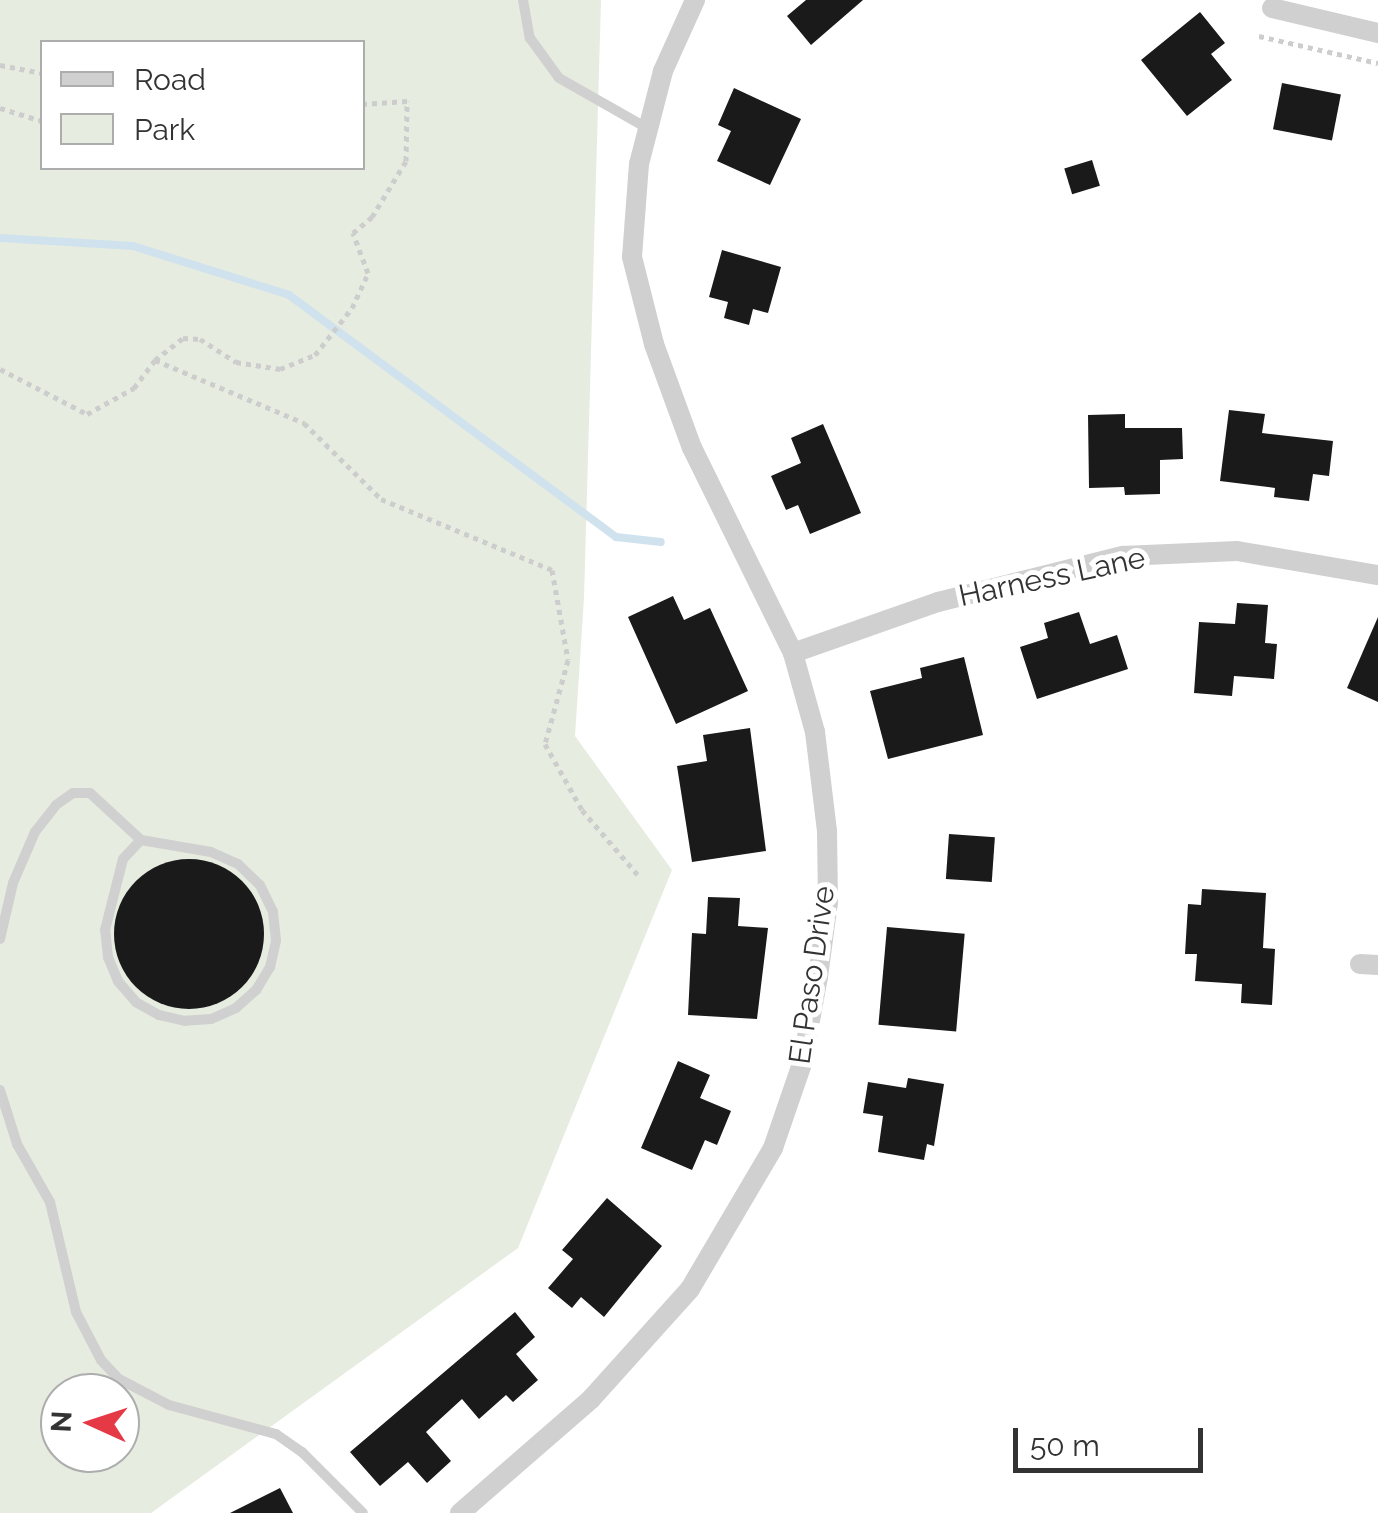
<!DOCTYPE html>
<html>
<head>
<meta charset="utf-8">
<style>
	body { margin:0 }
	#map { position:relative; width:1378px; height:1513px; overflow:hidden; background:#fff; font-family:Raleway,sans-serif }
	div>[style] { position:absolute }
	.green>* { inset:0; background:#e6ecdf }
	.stream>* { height:8px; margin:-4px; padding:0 4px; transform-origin:4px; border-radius:4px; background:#cfe2ee }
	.building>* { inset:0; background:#1a1a1a; transform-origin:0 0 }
	.round { border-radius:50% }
	.path>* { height:5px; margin-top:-2.5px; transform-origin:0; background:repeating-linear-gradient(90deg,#cdcdcd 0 5px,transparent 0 10px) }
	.service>* { height:10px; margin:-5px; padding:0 5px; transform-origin:5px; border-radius:5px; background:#d0d0d0 }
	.minor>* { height:20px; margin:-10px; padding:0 10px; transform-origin:10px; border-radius:10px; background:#d0d0d0 }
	span { translate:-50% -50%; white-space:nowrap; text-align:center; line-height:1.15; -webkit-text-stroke:10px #fff; paint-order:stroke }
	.street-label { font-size:30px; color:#333 }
	.legend { position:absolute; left:40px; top:40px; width:325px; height:130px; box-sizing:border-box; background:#fff; border:2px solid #adadad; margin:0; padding:12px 18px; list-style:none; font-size:30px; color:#333 }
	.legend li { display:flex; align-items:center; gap:20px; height:50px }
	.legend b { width:50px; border:2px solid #adadad }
	.north { position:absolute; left:40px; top:1373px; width:100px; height:100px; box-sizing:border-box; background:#fff; border:2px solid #adadad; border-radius:50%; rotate:273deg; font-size:28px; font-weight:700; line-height:40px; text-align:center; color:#333 }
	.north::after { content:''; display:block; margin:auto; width:35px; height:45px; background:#e63946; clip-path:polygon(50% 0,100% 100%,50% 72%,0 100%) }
	.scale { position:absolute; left:1013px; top:1428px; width:190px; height:45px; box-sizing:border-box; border:5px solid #333; border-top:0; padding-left:12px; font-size:30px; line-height:35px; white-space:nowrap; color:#333; -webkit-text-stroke:8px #fff; paint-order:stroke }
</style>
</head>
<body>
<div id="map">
	<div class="green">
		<i style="clip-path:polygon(evenodd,0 0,601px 0,584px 598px,575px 736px,672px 870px,518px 1248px,151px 1513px,0 1513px,0 0,42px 42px,362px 42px,362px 168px,42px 168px,42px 42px,0 0,60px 1393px,120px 1393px,120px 1453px,60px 1453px,60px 1393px)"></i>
	</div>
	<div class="stream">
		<i style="left:0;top:238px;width:133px;rotate:3.4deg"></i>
		<i style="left:133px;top:246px;width:164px;rotate:17.4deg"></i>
		<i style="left:289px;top:295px;width:407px;rotate:36.5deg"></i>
		<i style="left:616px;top:537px;width:45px;rotate:6.3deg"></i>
	</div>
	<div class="building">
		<i style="clip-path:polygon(806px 0,863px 0,811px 45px,787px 16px)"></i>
		<i style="clip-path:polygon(1200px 12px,1225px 43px,1211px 54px,1232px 80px,1187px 116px,1141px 60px)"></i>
		<i style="left:1282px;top:83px;width:60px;height:47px;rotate:11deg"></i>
		<i style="clip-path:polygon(734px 88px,801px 119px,770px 185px,717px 161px,731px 131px,718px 125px)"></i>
		<i style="left:1092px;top:160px;width:27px;height:29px;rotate:73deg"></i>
		<i style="clip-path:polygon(722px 250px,781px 267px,768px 313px,753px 309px,749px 325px,724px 318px,728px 302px,709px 297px)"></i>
		<i style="clip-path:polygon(1229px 410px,1265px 414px,1262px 433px,1333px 441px,1329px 476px,1313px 474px,1309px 501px,1274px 497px,1275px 488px,1220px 481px)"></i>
		<i style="clip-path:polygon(1125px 414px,1125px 428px,1182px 428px,1183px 459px,1160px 460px,1160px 494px,1125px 495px,1124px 487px,1089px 488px,1088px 415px)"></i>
		<i style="clip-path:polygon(823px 424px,861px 513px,810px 534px,798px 505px,786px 510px,771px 476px,801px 463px,791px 438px)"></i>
		<i style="clip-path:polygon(673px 596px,684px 620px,710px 608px,748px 691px,676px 724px,628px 617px)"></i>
		<i style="clip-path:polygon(1237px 603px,1268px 605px,1265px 643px,1277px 644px,1274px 679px,1234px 676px,1232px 696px,1194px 693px,1199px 622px,1235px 624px)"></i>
		<i style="clip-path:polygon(1079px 612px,1090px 644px,1117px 635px,1128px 669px,1037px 699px,1020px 647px,1048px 638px,1044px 623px)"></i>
		<i style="clip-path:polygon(1378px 617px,1378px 702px,1347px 688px)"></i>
		<i style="clip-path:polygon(964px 657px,983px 735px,888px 759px,870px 691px,922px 678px,920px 668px)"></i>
		<i style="clip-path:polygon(750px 728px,766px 851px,692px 862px,677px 766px,707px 761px,703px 735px)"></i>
		<i style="left:949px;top:834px;width:46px;height:45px;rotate:4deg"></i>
		<i class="round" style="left:114px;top:859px;width:150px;height:150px"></i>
		<i style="clip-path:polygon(1202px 889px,1266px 893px,1263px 948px,1275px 949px,1272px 1005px,1241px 1003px,1242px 984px,1195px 981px,1197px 954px,1185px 954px,1188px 904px,1201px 905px)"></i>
		<i style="clip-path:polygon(708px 897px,740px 898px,738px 926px,768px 928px,757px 1019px,688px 1015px,692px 933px,706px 934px)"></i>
		<i style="left:887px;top:927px;width:78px;height:98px;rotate:5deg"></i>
		<i style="clip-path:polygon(678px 1061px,710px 1075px,700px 1098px,731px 1111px,717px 1145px,705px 1140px,692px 1170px,641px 1148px)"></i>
		<i style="clip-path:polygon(908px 1078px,944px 1084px,934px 1146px,927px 1144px,924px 1160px,878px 1152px,883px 1116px,863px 1113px,868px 1082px,906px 1088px)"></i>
		<i style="clip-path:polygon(607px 1198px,662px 1246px,604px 1317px,581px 1297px,572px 1308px,548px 1288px,573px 1259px,562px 1250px)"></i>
		<i style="clip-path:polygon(515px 1312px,535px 1337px,516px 1354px,538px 1380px,513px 1402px,506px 1395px,479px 1419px,462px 1399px,426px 1432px,451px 1461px,427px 1483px,408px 1462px,380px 1486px,350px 1452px)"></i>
		<i style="clip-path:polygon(280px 1488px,293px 1513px,230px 1513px)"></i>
	</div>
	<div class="path">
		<i style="left:1259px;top:36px;width:122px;rotate:12.8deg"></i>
		<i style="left:0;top:65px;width:43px;rotate:10.8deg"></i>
		<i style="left:0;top:108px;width:44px;rotate:17.2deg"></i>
		<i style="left:155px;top:360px;width:36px;rotate:-38deg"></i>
		<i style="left:183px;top:338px;width:17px;rotate:3deg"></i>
		<i style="left:200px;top:339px;width:43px;rotate:32.6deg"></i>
		<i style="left:236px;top:362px;width:45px;rotate:9deg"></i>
		<i style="left:280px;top:369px;width:38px;rotate:-22deg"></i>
		<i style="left:315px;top:355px;width:60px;rotate:-51.8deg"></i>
		<i style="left:352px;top:308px;width:38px;rotate:-65deg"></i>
		<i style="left:368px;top:273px;width:43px;rotate:-110.6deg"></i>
		<i style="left:353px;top:233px;width:25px;rotate:-40deg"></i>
		<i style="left:372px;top:217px;width:66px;rotate:-58.7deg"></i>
		<i style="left:406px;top:161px;width:60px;rotate:-89deg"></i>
		<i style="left:407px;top:101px;width:45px;rotate:176.2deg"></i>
		<i style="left:0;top:369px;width:98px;rotate:27.3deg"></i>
		<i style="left:87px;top:414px;width:54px;rotate:-29deg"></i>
		<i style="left:134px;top:388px;width:35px;rotate:-53deg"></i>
		<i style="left:155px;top:360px;width:162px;rotate:22.9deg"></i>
		<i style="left:304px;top:423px;width:108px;rotate:44.6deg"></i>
		<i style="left:381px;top:499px;width:185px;rotate:22.5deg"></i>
		<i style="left:552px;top:570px;width:91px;rotate:79.9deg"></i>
		<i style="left:568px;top:660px;width:87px;rotate:105.3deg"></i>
		<i style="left:545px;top:744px;width:76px;rotate:60.7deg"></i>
		<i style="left:582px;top:810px;width:86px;rotate:49.3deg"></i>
	</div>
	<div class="service">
		<i style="left:523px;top:0;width:39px;rotate:80deg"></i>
		<i style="left:530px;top:38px;width:49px;rotate:54.1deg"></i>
		<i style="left:559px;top:78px;width:101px;rotate:29.6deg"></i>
		<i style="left:141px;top:840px;width:71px;rotate:9.7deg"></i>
		<i style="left:211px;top:852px;width:30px;rotate:24deg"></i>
		<i style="left:238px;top:864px;width:30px;rotate:44deg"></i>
		<i style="left:260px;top:885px;width:30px;rotate:64deg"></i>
		<i style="left:273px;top:912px;width:29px;rotate:84deg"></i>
		<i style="left:276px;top:941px;width:27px;rotate:103deg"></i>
		<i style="left:270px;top:967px;width:27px;rotate:121deg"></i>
		<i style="left:256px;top:990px;width:27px;rotate:138deg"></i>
		<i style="left:236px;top:1008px;width:27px;rotate:156deg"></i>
		<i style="left:211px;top:1019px;width:26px;rotate:176deg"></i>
		<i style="left:185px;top:1021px;width:27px;rotate:-167deg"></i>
		<i style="left:159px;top:1015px;width:26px;rotate:-151deg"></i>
		<i style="left:136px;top:1002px;width:28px;rotate:-131deg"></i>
		<i style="left:118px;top:981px;width:26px;rotate:-113deg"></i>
		<i style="left:108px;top:957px;width:27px;rotate:-96deg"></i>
		<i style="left:105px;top:930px;width:73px;rotate:-75.8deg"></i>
		<i style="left:123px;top:859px;width:26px;rotate:-47deg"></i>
		<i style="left:0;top:939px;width:57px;rotate:-76.9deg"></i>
		<i style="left:13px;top:883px;width:56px;rotate:-66.7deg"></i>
		<i style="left:35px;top:832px;width:34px;rotate:-52deg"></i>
		<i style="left:56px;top:805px;width:21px;rotate:-35deg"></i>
		<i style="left:73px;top:793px;width:17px"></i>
		<i style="left:90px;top:793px;width:69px;rotate:42.7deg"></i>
		<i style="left:0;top:1090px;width:57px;rotate:72.5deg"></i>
		<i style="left:17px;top:1144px;width:67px;rotate:60.4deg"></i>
		<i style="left:50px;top:1202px;width:113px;rotate:76.7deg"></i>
		<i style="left:76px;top:1312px;width:54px;rotate:62.5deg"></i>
		<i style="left:101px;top:1360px;width:26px;rotate:47deg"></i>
		<i style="left:119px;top:1379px;width:56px;rotate:27.5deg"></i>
		<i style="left:169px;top:1405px;width:111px;rotate:15.2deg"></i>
		<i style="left:276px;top:1434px;width:32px;rotate:35deg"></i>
		<i style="left:302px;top:1452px;width:86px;rotate:45deg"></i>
	</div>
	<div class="minor">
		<i style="left:1272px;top:8px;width:109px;rotate:13.3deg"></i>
		<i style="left:793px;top:653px;width:154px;rotate:-19.4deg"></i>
		<i style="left:938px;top:602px;width:191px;rotate:-14deg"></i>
		<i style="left:1123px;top:556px;width:114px;rotate:-2.5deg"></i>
		<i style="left:1237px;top:551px;width:143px;rotate:9.7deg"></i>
		<i style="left:1360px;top:964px;width:18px;rotate:3deg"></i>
		<i style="left:460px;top:1513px;width:174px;rotate:-41deg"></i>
		<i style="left:591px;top:1399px;width:148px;rotate:-48deg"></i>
		<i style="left:690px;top:1289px;width:164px;rotate:-59.5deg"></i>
		<i style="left:773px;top:1148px;width:89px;rotate:-71deg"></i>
		<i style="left:802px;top:1064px;width:88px;rotate:-79.6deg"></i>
		<i style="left:818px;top:977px;width:76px;rotate:-82.4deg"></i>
		<i style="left:828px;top:902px;width:71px;rotate:-90.8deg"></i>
		<i style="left:827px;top:831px;width:100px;rotate:-96.9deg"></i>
		<i style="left:815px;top:732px;width:82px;rotate:-105.6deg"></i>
		<i style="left:793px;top:653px;width:229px;rotate:-116.2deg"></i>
		<i style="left:692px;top:448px;width:111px;rotate:-110.1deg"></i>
		<i style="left:654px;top:344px;width:90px;rotate:-104.2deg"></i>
		<i style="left:632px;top:257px;width:93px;rotate:-85.7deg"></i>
		<i style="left:639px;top:164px;width:96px;rotate:-75.5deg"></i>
		<i style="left:663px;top:71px;width:78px;rotate:-65.7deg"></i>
	</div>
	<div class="street-label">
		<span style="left:1052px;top:577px;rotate:-12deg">Harness Lane</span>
		<span style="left:812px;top:975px;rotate:-82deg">El Paso Drive</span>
	</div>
	<ul class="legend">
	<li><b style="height:12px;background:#d0d0d0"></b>Road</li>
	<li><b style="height:28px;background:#e6ecdf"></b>Park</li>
	</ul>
	<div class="north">N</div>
	<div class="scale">50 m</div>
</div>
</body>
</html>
